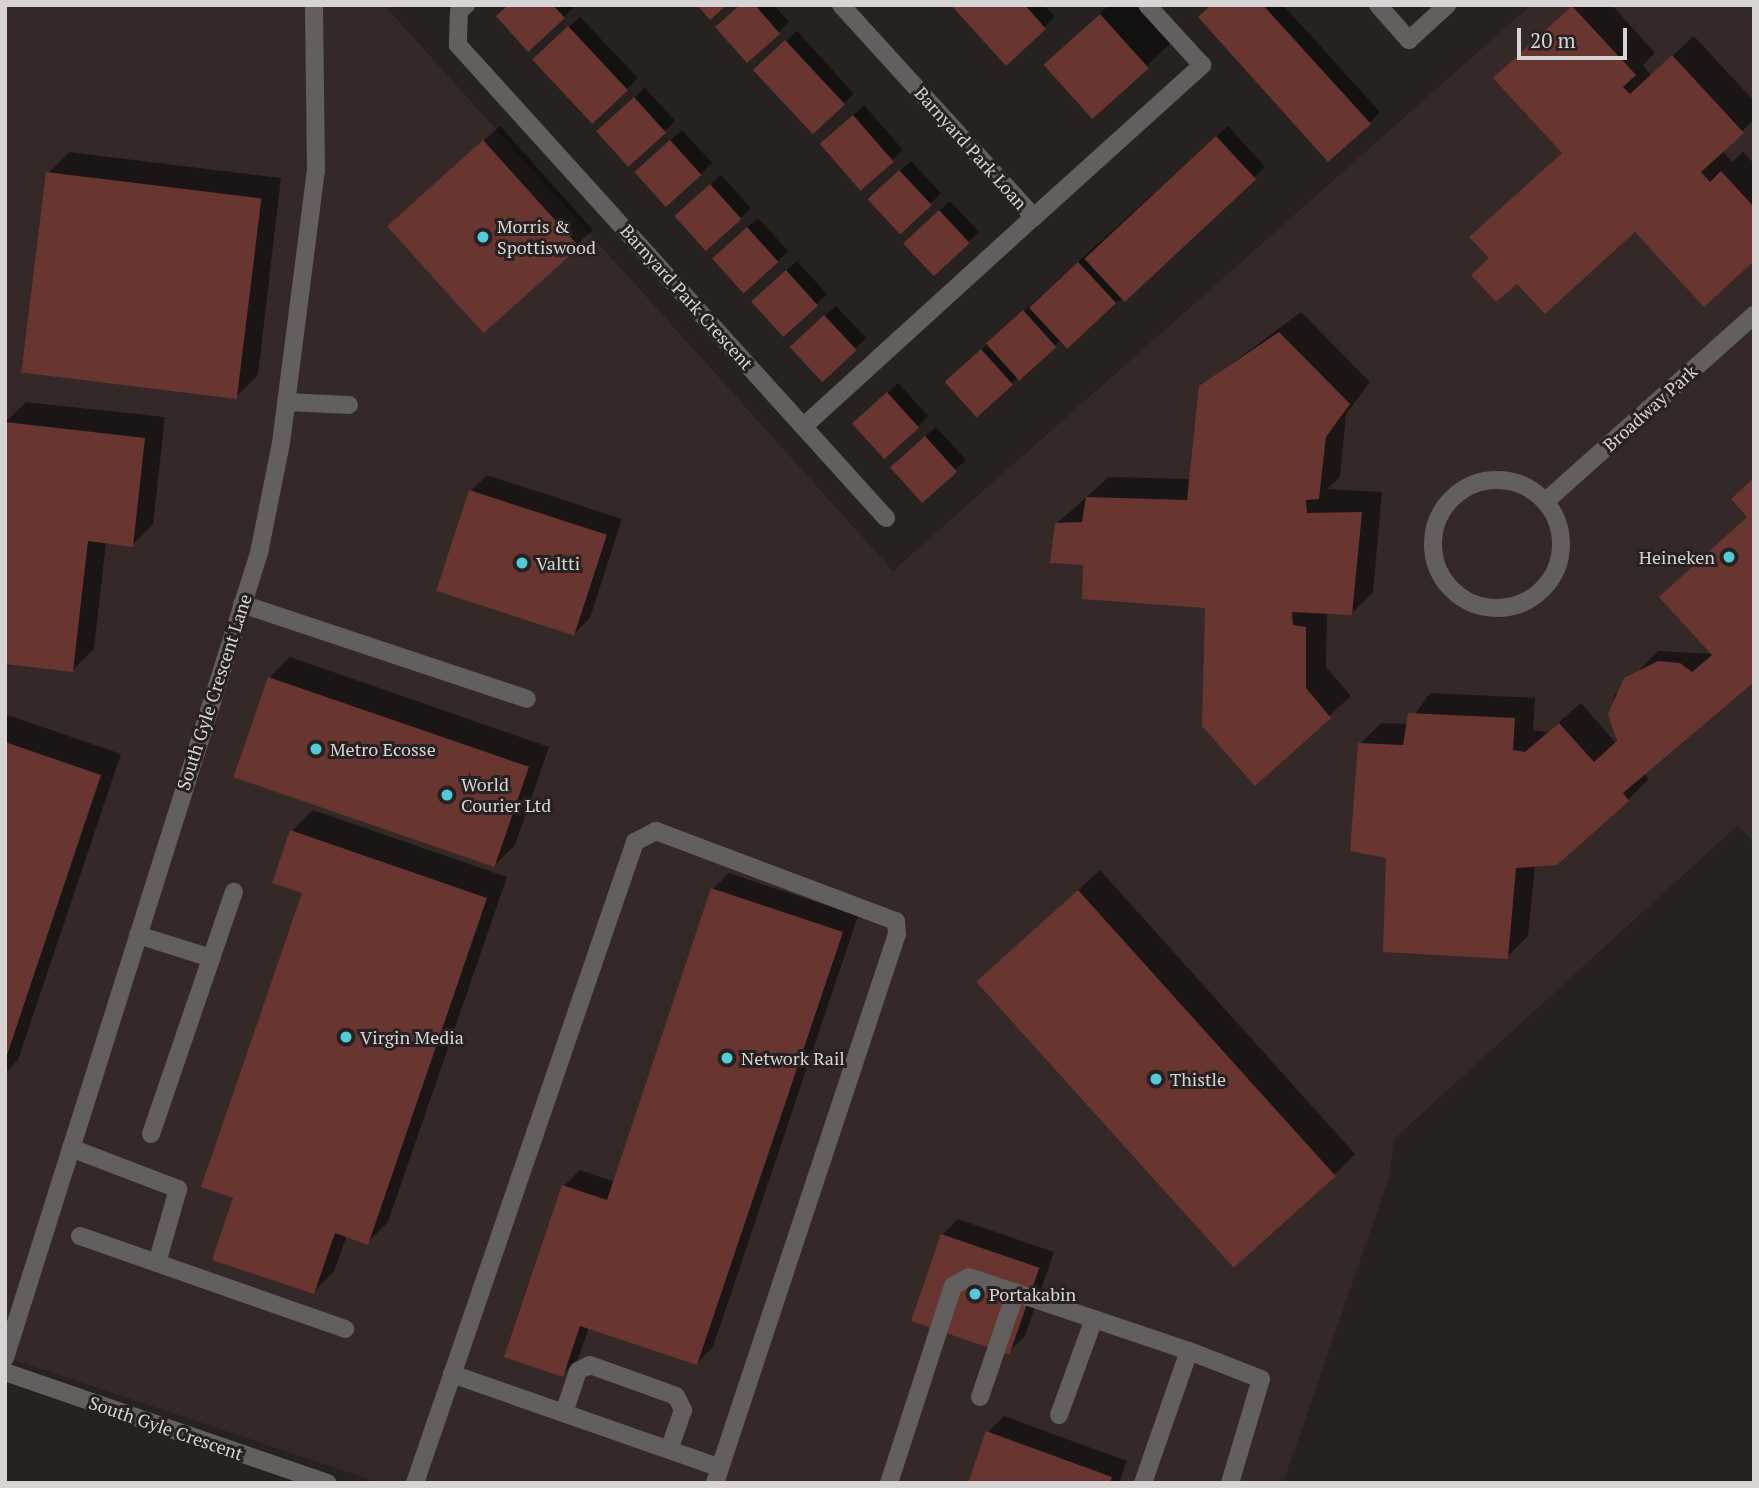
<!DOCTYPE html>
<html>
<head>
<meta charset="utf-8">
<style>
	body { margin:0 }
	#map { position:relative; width:1759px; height:1488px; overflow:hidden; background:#272120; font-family:"PT Serif",serif }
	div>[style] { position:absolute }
	.built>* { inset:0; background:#352928 }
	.shadow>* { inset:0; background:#0007 }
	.building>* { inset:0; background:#683531; transform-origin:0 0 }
	.minor>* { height:18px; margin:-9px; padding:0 9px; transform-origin:9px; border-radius:9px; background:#625f5e }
	.minor>.ring { margin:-9px; padding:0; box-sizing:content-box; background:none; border:18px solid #625f5e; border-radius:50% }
	.dots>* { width:19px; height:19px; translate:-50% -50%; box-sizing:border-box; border:4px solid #272120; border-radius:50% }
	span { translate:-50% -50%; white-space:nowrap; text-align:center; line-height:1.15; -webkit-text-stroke:6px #272120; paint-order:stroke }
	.street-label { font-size:18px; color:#d8d4d3 }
	.poi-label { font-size:18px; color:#d8d4d3 }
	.left { translate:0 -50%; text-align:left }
	.right { translate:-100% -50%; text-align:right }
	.frame { position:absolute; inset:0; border:7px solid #d8d4d3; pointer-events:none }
	.scale { position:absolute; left:1517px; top:28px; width:110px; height:32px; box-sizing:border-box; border:4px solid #d8d4d3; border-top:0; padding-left:9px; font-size:21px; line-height:24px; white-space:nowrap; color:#d8d4d3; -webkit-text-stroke:5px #272120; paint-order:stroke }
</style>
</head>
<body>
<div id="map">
	<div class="built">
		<i style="clip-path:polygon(5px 5px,384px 5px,893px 571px,1531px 5px,1754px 5px,1754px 843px,1738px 825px,1394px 1139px,1389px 1177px,1283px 1483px,381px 1483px,5px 1357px)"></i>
	</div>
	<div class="shadow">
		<i style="clip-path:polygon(511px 5px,573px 5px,574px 7px,564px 17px)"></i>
		<i style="clip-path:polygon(741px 5px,774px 5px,789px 22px,779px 32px)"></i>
		<i style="clip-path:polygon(954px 5px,1044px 5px,1055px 17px,1006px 63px)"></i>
		<i style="clip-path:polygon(1109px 5px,1148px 5px,1177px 37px,1093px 117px,1046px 65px)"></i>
		<i style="clip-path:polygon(1213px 5px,1283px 5px,1380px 112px,1369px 123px)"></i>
		<i style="clip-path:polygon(1573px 5px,1612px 5px,1655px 53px,1643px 65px,1651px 75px,1694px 36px,1754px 101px,1754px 120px,1722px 150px,1732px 162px,1743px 152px,1754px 164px,1754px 259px,1635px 229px,1491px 258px,1493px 216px,1563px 152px,1517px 57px)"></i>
		<i style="clip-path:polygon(580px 17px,638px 78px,593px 121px,545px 48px)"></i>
		<i style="clip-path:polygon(797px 31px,854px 94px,843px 104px,766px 59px)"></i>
		<i style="clip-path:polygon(645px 88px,675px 121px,664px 132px,609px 120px)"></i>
		<i style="clip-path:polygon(864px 105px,903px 150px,862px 188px,833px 134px)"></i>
		<i style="clip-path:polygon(500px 126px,593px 230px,483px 330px,406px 210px)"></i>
		<i style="clip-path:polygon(1228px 126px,1265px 167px,1123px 298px,1060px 340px,1011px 383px,958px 371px)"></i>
		<i style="clip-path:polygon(682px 130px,712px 163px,666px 205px,647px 162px)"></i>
		<i style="clip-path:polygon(69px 152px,281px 178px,258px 375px,237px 396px,48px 173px)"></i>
		<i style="clip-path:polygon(911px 161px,941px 193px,930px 204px,880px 189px)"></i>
		<i style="clip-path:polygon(721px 175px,751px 208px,740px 218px,687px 206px)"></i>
		<i style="clip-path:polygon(950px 201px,979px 232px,968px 242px,915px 233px)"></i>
		<i style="clip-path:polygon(758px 218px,788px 251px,778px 261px,725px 248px)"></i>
		<i style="clip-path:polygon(797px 261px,827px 294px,783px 335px,763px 291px)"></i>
		<i style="clip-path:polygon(836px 306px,866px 338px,855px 349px,802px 336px)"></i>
		<i style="clip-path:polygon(1301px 312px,1370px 382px,1346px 414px,1340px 477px,1327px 489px,1382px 492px,1373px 592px,1352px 613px,1327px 612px,1326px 667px,1351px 696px,1255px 783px,1207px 607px,1085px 564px,1057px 523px,1109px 477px,1191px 479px,1200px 387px)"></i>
		<i style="clip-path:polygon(898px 383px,928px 416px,917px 427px,865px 413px)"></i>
		<i style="clip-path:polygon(26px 402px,165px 417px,153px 524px,132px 545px,106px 542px,94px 649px,73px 670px,5px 422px)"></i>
		<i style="clip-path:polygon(936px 427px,966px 460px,922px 500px,902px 457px)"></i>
		<i style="clip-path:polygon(487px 475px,622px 519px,590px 618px,574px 634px,471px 491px)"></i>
		<i style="clip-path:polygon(1749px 516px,1754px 680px,1643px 773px,1649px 779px,1628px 800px,1535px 865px,1528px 936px,1507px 957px,1387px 857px,1360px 744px,1381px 723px,1408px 724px,1430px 693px,1535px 698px,1533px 730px,1548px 732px,1581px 703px,1616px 743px,1614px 696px,1658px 651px,1714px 654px)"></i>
		<i style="clip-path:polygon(290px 657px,549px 747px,515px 845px,494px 866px,269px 678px)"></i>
		<i style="clip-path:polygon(5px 714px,121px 754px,18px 1060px,5px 1073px)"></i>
		<i style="clip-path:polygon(313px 810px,507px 877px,388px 1222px,367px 1243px,347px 1235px,334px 1271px,313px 1292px,235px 1197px,304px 892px,292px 831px)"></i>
		<i style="clip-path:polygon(1100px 870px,1355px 1154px,1334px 1175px,1000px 961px)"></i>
		<i style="clip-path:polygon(729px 873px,858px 916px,713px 1347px,697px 1363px,589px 1327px,578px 1359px,562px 1375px,564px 1186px,580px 1170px,615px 1182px,713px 889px)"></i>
		<i style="clip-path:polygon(958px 1219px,1054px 1252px,1025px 1336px,1009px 1352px,942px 1235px)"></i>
		<i style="clip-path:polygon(1004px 1416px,1127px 1461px,1119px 1483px,969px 1483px,988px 1432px)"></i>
	</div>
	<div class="building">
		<i style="clip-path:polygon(508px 5px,553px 5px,565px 18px,528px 52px,496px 16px)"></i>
		<i style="clip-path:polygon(697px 5px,727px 5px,710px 20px)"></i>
		<i style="clip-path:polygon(740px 5px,755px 5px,780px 34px,747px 63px,715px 27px)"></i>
		<i style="clip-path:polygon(951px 5px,1025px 5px,1046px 29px,1006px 66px)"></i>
		<i style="clip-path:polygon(1211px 5px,1263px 5px,1371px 124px,1328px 162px,1198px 17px)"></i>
		<i style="clip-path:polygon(1572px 6px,1636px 75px,1623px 87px,1630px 94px,1672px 55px,1744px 133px,1701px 172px,1710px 182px,1721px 171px,1754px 207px,1754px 261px,1704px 307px,1635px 232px,1545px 314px,1517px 284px,1496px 302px,1471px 275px,1489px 258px,1469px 237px,1562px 153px,1493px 78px)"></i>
		<i style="left:1100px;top:14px;width:73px;height:76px;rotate:48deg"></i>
		<i style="left:568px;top:26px;width:88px;height:49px;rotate:47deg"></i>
		<i style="left:785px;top:40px;width:88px;height:44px;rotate:47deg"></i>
		<i style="left:634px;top:97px;width:48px;height:51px;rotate:48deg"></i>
		<i style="left:853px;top:115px;width:62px;height:44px;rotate:49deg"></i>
		<i style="left:1216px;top:136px;width:59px;height:180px;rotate:47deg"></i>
		<i style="left:483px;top:140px;width:144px;height:129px;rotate:48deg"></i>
		<i style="left:670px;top:140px;width:47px;height:48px;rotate:48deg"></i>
		<i style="left:899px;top:170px;width:48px;height:43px;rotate:47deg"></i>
		<i style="left:46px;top:172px;width:217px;height:202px;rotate:7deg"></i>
		<i style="left:710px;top:184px;width:47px;height:48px;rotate:48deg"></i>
		<i style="left:939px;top:210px;width:45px;height:49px;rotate:47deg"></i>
		<i style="left:747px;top:227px;width:47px;height:47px;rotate:48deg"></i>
		<i style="left:1078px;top:262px;width:56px;height:67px;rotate:47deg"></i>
		<i style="left:786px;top:270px;width:48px;height:47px;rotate:48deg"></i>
		<i style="left:1023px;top:310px;width:50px;height:50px;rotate:48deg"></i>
		<i style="left:824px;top:315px;width:48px;height:47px;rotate:47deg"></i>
		<i style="clip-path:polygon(1279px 332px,1350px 404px,1326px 437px,1319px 499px,1306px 500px,1307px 513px,1362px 512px,1352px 615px,1292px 612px,1293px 625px,1306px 627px,1306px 688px,1331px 718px,1255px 786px,1202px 726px,1205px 608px,1082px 599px,1083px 565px,1050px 563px,1055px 523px,1082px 522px,1086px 497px,1187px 500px,1199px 386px)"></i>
		<i style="left:981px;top:349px;width:48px;height:49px;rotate:48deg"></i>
		<i style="left:887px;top:392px;width:48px;height:47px;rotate:48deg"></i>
		<i style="clip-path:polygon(5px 422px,145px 438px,133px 547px,88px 541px,73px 672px,5px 664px)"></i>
		<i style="left:925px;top:436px;width:48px;height:47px;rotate:48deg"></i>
		<i style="clip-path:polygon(1754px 478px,1754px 682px,1623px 793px,1629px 801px,1557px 865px,1516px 868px,1508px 959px,1383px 952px,1386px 858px,1350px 851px,1358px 743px,1403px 745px,1408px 713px,1515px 718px,1513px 750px,1525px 752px,1559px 723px,1594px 762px,1617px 741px,1608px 714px,1624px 678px,1658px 661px,1680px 663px,1692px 672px,1712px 655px,1659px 597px,1747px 517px,1731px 499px)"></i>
		<i style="left:469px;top:490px;width:145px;height:106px;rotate:18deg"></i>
		<i style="left:268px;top:677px;width:276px;height:106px;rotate:19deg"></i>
		<i style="clip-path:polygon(5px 742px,101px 775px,6px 1058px,5px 1058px)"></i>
		<i style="clip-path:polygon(290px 830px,487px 898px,368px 1245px,335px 1233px,314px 1294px,212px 1260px,233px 1198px,201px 1187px,302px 893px,272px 883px)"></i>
		<i style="clip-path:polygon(711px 888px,843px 932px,697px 1365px,580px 1326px,563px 1377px,504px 1357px,562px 1185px,607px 1200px)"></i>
		<i style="left:1078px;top:890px;width:385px;height:137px;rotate:48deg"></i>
		<i style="left:941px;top:1234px;width:104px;height:92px;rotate:19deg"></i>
		<i style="clip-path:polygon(986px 1431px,1112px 1477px,1110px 1483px,968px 1483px)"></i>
	</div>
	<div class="minor">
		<i style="left:466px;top:5px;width:9px;rotate:139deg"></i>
		<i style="left:459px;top:11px;width:34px;rotate:92deg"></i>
		<i style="left:458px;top:45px;width:638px;rotate:47.86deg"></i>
		<i style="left:841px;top:5px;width:287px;rotate:47.7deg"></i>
		<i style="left:1034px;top:217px;width:227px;rotate:-42.1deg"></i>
		<i style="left:1202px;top:65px;width:81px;rotate:-132.5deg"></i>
		<i style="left:1378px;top:5px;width:47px;rotate:48.5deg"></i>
		<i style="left:1409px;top:40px;width:52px;rotate:-42.6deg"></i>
		<i style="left:286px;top:402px;width:63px;rotate:2.7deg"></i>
		<i style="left:804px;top:426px;width:311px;rotate:-42.3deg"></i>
		<i class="ring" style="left:1433px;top:480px;width:110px;height:110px"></i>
		<i style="left:1546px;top:501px;width:279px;rotate:-41.8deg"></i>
		<i style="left:242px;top:604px;width:300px;rotate:18.4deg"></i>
		<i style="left:138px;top:935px;width:77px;rotate:17.5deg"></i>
		<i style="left:151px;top:1134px;width:256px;rotate:-71.1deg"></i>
		<i style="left:71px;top:1148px;width:115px;rotate:21deg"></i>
		<i style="left:178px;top:1189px;width:77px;rotate:105.8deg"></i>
		<i style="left:80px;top:1236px;width:281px;rotate:19.3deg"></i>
		<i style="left:1189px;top:1351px;width:77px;rotate:21.3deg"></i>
		<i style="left:1261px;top:1379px;width:109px;rotate:106.6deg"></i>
		<i style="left:5px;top:1358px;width:844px;rotate:-72.49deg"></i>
		<i style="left:259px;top:553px;width:112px;rotate:-78.7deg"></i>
		<i style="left:281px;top:443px;width:274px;rotate:-82.7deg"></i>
		<i style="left:316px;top:171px;width:166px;rotate:-90.7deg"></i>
		<i style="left:5px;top:1372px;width:341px;rotate:19deg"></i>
		<i style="left:452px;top:1374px;width:284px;rotate:19.3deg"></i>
		<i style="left:980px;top:1397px;width:111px;rotate:-71.1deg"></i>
		<i style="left:564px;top:1413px;width:44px;rotate:-71.6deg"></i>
		<i style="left:578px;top:1371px;width:13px;rotate:-27deg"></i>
		<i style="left:590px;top:1365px;width:91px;rotate:19.8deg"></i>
		<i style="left:676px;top:1396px;width:16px;rotate:63deg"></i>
		<i style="left:683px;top:1410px;width:42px;rotate:109.3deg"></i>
		<i style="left:1059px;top:1415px;width:102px;rotate:-70deg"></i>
		<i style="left:415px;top:1483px;width:678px;rotate:-71.06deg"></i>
		<i style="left:635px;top:842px;width:24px;rotate:-28deg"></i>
		<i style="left:656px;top:831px;width:256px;rotate:20.6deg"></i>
		<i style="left:896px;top:921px;width:13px;rotate:86deg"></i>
		<i style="left:897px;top:934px;width:578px;rotate:108.34deg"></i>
		<i style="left:889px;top:1483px;width:207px;rotate:-72deg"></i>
		<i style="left:953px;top:1286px;width:18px;rotate:-29deg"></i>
		<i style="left:969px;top:1277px;width:232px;rotate:18.6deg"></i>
		<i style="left:1189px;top:1351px;width:140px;rotate:109.2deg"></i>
	</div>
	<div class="dots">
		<i style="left:483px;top:237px;background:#52cbd8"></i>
		<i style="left:1729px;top:557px;background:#52cbd8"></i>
		<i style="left:522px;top:563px;background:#52cbd8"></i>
		<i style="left:316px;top:749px;background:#52cbd8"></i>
		<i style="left:447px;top:795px;background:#52cbd8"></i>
		<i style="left:346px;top:1037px;background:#52cbd8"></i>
		<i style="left:727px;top:1058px;background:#52cbd8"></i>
		<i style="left:1156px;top:1079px;background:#52cbd8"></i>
		<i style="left:975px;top:1294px;background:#52cbd8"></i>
	</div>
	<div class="street-label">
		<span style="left:971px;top:148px;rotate:48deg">Barnyard Park Loan</span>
		<span style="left:687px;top:297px;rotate:48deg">Barnyard Park Crescent</span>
		<span style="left:1650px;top:408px;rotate:-42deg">Broadway Park</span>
		<span style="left:214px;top:692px;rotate:-72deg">South Gyle Crescent Lane</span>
		<span style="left:166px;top:1428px;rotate:19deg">South Gyle Crescent</span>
	</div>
	<div class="poi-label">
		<span class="left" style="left:497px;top:237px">Morris &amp;<br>Spottiswood</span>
		<span class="right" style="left:1715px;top:557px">Heineken</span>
		<span class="left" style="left:536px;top:563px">Valtti</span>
		<span class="left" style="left:330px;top:749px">Metro Ecosse</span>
		<span class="left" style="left:461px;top:795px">World<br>Courier Ltd</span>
		<span class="left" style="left:360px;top:1037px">Virgin Media</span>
		<span class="left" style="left:741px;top:1058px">Network Rail</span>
		<span class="left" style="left:1170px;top:1079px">Thistle</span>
		<span class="left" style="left:989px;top:1294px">Portakabin</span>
	</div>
	<div class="frame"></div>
	<div class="scale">20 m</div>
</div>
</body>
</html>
